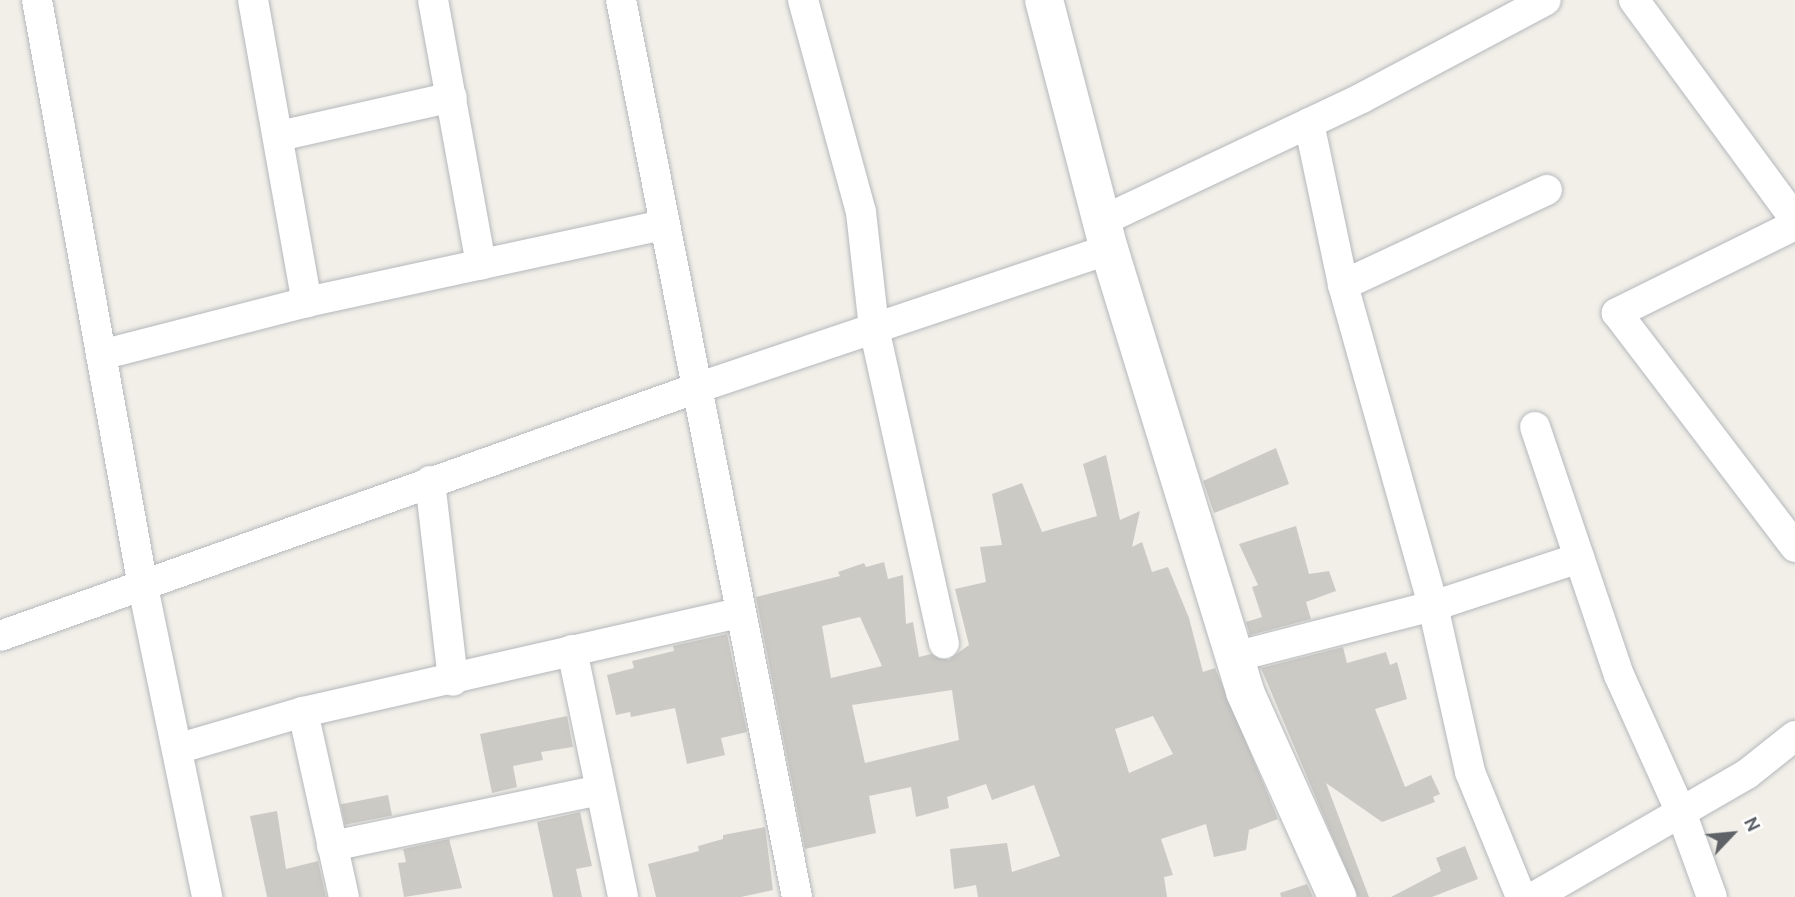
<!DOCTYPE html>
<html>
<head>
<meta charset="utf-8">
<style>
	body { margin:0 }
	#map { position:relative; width:1795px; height:897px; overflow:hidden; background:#f1efe8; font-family:Overpass,sans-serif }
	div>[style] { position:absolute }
	.building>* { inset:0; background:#cccac5; transform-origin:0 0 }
	.roads { filter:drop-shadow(0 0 2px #b5b8bc) drop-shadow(0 0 2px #b5b8bc) }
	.street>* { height:30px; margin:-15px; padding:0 15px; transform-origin:15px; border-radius:15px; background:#fff }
	.secondary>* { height:38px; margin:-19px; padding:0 19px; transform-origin:19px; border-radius:19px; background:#fff }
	span { translate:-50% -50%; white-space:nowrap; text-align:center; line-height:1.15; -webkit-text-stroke:5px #fff; paint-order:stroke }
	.north { position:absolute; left:1697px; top:799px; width:70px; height:70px; -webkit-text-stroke:5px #fff; paint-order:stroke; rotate:64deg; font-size:19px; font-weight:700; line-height:28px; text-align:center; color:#5f6368 }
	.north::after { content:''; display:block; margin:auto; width:24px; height:32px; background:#5f6368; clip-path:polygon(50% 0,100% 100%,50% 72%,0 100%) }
</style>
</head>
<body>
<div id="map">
	<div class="building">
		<i style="clip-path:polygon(1276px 448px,1289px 484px,1214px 513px,1203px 481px)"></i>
		<i style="clip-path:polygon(evenodd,1106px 455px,1120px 520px,1140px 511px,1132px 547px,1142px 542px,1152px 572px,1168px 567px,1189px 618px,1203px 672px,1215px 668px,1278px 819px,1249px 830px,1246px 850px,1214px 857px,1206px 824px,1161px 839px,1173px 875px,1164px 877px,1167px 897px,978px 897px,976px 885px,954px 889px,950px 849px,1007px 843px,1012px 872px,1060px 856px,1034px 785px,992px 800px,986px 784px,947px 797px,949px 808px,916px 817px,911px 787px,869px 796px,876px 833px,805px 849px,756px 597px,840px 576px,838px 572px,864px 563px,866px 567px,884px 562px,888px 579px,903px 575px,906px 624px,913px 622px,919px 657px,931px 654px,948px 660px,969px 645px,955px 589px,986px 582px,980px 547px,1002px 545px,992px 494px,1022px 483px,1042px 532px,1097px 516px,1083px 464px,1106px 455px,860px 617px,882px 666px,831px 678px,822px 626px,860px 617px,1106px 455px,952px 690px,959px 740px,865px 763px,852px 705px,952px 690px,1106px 455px,1153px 716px,1173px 754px,1129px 773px,1115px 729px,1153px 716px)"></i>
		<i style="clip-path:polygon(1296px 526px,1309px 574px,1329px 571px,1336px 591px,1306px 602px,1311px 619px,1250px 635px,1246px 622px,1262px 617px,1252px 587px,1258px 585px,1239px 544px)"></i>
		<i style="clip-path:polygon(727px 634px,747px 732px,721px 738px,725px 755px,687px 764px,675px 708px,631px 717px,630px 712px,616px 715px,607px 675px,634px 668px,632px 661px,674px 651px,673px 646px)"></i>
		<i style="clip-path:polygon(1343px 647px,1347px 663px,1386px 652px,1390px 665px,1397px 662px,1407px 699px,1375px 709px,1405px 787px,1431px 775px,1440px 794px,1433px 797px,1435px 802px,1382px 822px,1326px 783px,1369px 897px,1358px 897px,1261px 668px)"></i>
		<i style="clip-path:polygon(567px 716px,573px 747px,541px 752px,543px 760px,513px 766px,517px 787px,492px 793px,480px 734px)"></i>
		<i style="left:388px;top:795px;width:21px;height:48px;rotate:79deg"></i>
		<i style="clip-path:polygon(277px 811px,286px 869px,318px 861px,326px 897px,267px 897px,250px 816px)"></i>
		<i style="clip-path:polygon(580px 812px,592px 866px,576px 869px,582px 897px,553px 897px,537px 822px)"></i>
		<i style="clip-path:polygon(765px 827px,773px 890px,741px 897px,656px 897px,648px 864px,699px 851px,698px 846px,723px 839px,723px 835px)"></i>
		<i style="clip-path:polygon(449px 839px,462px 888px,404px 897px,398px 863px,406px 862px,403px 849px)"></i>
		<i style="clip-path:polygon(1465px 846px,1478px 879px,1432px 897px,1391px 897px,1441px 871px,1436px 858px)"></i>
		<i style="clip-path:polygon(1307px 884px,1313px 897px,1281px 897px,1280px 893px)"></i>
	</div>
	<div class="roads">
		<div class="street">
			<i style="left:37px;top:0;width:596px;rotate:79.76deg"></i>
			<i style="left:143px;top:587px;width:317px;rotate:78.3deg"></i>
			<i style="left:253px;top:0;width:307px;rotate:79.9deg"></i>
			<i style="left:433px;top:0;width:269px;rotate:79.7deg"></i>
			<i style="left:621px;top:0;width:914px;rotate:78.9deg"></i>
			<i style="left:803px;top:0;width:220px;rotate:74.7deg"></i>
			<i style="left:861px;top:212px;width:117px;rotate:83.6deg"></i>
			<i style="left:874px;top:328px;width:323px;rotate:77.5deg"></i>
			<i style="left:1634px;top:0;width:272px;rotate:53.7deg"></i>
			<i style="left:1309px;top:123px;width:166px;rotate:78.1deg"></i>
			<i style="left:1343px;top:285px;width:333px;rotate:74.3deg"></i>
			<i style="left:1433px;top:606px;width:170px;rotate:77.4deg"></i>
			<i style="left:1470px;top:772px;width:135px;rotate:67.8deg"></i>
			<i style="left:279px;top:136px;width:177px;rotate:-12.7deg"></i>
			<i style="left:1104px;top:220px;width:285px;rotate:-25.3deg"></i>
			<i style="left:1362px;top:98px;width:208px;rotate:-28deg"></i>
			<i style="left:1795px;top:225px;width:199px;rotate:153.7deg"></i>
			<i style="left:1617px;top:313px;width:294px;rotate:52.7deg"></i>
			<i style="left:1343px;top:285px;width:225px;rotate:-25deg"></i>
			<i style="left:101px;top:355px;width:213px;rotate:-14.4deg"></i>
			<i style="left:307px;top:302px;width:364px;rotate:-12.2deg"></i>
			<i style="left:1535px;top:427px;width:262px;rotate:71.3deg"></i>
			<i style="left:1619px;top:675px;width:150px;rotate:65.7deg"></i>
			<i style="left:1681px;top:812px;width:90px;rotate:70deg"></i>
			<i style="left:430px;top:481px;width:201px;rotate:83.4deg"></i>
			<i style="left:0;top:636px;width:737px;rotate:-19.59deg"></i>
			<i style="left:694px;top:389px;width:438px;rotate:-18.6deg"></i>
			<i style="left:572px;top:650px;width:252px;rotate:78.3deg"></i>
			<i style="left:1234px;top:657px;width:205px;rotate:-14.4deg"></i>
			<i style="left:1433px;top:606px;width:154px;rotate:-18.2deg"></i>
			<i style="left:303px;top:712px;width:189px;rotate:77.5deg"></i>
			<i style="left:177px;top:749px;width:131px;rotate:-16.4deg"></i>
			<i style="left:303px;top:712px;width:447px;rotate:-12.8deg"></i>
			<i style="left:332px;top:846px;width:274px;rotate:-11.8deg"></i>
			<i style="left:1534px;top:897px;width:246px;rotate:-30deg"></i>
			<i style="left:1747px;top:774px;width:61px;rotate:-38.4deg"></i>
		</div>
		<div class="secondary">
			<i style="left:1044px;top:0;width:257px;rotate:75.4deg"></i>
			<i style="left:1109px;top:249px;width:463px;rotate:72.9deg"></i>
			<i style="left:1245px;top:692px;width:225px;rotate:65.8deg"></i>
		</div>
	</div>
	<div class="north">N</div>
</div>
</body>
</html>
